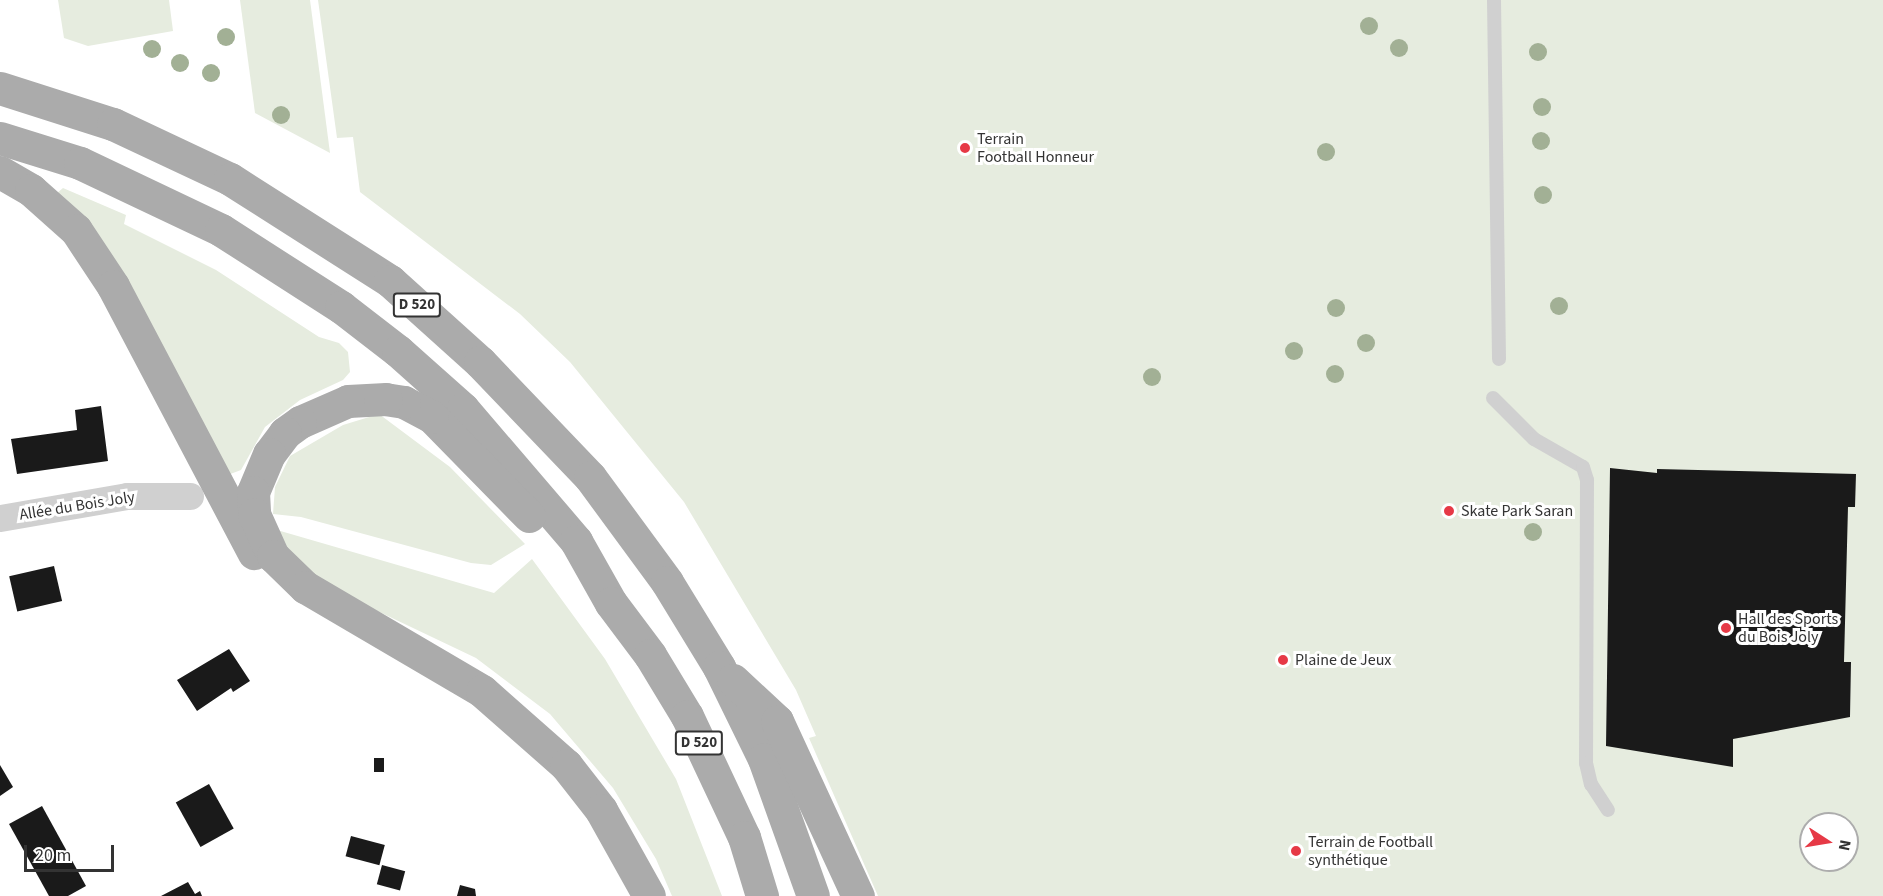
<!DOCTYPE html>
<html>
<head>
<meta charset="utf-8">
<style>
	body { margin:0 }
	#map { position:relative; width:1883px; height:896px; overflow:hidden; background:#fff; font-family:"Source Sans 3",sans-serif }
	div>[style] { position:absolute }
	.green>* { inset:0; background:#e6ecdf }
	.building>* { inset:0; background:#1a1a1a; transform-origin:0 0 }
	.service>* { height:14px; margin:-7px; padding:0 7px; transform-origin:7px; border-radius:7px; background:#d0d0d0 }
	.minor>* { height:27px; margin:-13.5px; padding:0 13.5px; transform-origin:13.5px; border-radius:13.5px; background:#d0d0d0 }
	.primary>* { height:33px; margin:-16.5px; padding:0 16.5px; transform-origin:16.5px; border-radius:16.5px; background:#ababab }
	.trees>* { width:18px; height:18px; margin:-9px; border-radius:50%; background:#a2b095 }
	.dots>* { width:16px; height:16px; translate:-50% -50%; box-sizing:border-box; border:3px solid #fff; border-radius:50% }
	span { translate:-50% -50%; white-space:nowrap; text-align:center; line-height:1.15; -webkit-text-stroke:6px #fff; paint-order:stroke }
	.shield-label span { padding:2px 4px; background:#fff; border:2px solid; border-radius:4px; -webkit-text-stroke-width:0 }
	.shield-label { font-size:15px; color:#333; font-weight:700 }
	.poi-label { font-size:16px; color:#333 }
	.left { translate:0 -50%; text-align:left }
	.street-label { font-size:16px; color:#333 }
	.north { position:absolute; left:1799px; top:812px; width:60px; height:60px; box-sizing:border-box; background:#fff; border:2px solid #adadad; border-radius:50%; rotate:102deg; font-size:16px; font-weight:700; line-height:24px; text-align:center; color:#333 }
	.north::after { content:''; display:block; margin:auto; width:21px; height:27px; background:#e63946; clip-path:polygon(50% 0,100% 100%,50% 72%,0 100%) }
	.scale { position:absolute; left:24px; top:845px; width:90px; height:27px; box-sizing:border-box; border:3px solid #333; border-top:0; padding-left:8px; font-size:18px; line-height:21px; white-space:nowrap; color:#333; -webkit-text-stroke:4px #fff; paint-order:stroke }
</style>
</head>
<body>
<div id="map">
	<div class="green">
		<i style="clip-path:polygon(58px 0,169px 0,173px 31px,88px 46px,64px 38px)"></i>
		<i style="clip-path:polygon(240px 0,310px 0,330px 153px,255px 113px)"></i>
		<i style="clip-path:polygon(evenodd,318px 0,1883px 0,1883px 896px,878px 896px,809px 738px,816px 736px,796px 690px,684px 502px,570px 362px,520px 314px,360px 192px,353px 137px,337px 138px,318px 0,1811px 824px,1847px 824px,1847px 860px,1811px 860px,1811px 824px)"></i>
		<i style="clip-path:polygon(63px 188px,126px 215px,124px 224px,216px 270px,319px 337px,339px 343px,348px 352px,350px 372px,343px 380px,300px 400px,265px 427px,241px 470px,225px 476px,56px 194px)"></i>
		<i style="clip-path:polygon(379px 414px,450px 467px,525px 544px,491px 565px,471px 563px,301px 517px,273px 514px,275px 487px,290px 456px,343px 425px)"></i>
		<i style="clip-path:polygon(277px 530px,494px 593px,532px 559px,605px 659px,676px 779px,722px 896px,672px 896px,656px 859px,613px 788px,550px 714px,476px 658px,348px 597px,312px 576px,291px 555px)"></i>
	</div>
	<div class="building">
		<i style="clip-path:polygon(101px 406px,108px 461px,17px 474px,11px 439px,77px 430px,75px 410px)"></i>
		<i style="clip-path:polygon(1610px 468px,1657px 473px,1657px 469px,1856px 474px,1855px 507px,1848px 507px,1844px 662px,1851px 662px,1850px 717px,1733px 739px,1733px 767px,1606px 746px)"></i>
		<i style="left:54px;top:566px;width:36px;height:46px;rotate:77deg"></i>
		<i style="clip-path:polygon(229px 649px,250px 681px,233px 692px,231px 688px,197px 711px,177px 680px)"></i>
		<i style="left:374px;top:758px;width:10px;height:14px"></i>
		<i style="clip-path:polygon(0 765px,13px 787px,0 796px)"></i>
		<i style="left:209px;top:784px;width:51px;height:38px;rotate:61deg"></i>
		<i style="clip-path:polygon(42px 806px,86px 886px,68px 896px,49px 896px,9px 824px)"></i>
		<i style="left:351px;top:836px;width:35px;height:21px;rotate:15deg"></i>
		<i style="left:382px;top:865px;width:24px;height:20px;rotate:15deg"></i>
		<i style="clip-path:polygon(188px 882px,195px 894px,200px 891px,202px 896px,161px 896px)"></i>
		<i style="clip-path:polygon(460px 885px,475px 889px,476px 896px,457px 896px)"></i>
	</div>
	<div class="service">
		<i style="left:1494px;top:0;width:359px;rotate:89.2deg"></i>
		<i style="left:1493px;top:398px;width:58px;rotate:45deg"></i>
		<i style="left:1534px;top:439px;width:56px;rotate:29.7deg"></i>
		<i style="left:1583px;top:467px;width:14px;rotate:73deg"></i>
		<i style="left:1587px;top:480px;width:283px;rotate:90.2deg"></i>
		<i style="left:1586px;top:763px;width:22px;rotate:77deg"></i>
		<i style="left:1591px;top:784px;width:31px;rotate:57deg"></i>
	</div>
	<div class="minor">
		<i style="left:0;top:518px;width:129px;rotate:-9.8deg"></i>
		<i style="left:127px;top:496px;width:63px"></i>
	</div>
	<div class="primary">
		<i style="left:0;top:88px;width:119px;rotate:17.7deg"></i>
		<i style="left:113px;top:124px;width:129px;rotate:25.2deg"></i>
		<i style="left:230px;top:179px;width:190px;rotate:32.5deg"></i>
		<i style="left:390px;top:281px;width:121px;rotate:42deg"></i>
		<i style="left:480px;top:362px;width:159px;rotate:46.3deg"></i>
		<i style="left:590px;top:477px;width:130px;rotate:53.7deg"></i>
		<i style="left:667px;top:582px;width:100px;rotate:58.5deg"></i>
		<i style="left:719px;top:667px;width:102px;rotate:63.9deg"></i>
		<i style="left:764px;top:759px;width:145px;rotate:70.3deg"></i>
		<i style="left:0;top:138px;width:84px;rotate:17.4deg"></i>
		<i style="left:80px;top:163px;width:156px;rotate:25.4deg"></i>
		<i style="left:221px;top:230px;width:143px;rotate:32.7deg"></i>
		<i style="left:341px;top:307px;width:72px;rotate:37.7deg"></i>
		<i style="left:398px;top:351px;width:87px;rotate:41.7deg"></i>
		<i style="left:463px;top:409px;width:174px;rotate:49.4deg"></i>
		<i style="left:576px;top:541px;width:71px;rotate:60.6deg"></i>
		<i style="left:611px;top:603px;width:65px;rotate:53.1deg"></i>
		<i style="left:650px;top:655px;width:71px;rotate:58.8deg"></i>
		<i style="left:687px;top:716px;width:134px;rotate:64.8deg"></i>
		<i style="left:744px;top:837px;width:62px;rotate:73deg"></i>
		<i style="left:0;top:172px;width:36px;rotate:30deg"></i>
		<i style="left:31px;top:190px;width:60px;rotate:41.6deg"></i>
		<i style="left:76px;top:230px;width:67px;rotate:56.5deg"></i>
		<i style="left:113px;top:286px;width:302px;rotate:62.2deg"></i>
		<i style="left:529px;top:516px;width:139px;rotate:-134.4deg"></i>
		<i style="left:432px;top:417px;width:32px;rotate:-152deg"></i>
		<i style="left:404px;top:402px;width:18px;rotate:-171deg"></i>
		<i style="left:386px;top:399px;width:38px;rotate:177deg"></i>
		<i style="left:348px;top:401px;width:52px;rotate:156.4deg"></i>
		<i style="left:300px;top:422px;width:19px;rotate:144deg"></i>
		<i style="left:285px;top:433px;width:26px;rotate:127deg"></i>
		<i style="left:269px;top:454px;width:41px;rotate:112.8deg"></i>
		<i style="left:253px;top:492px;width:22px;rotate:87deg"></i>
		<i style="left:254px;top:514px;width:46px;rotate:65.7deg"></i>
		<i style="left:273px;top:556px;width:45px;rotate:44.1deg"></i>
		<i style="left:305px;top:587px;width:205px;rotate:30.4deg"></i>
		<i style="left:482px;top:691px;width:112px;rotate:41.4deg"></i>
		<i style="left:566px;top:765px;width:57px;rotate:52.1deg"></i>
		<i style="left:601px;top:810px;width:98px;rotate:60.8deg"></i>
		<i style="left:733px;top:680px;width:60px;rotate:43deg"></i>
		<i style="left:777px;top:721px;width:193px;rotate:65.2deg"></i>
	</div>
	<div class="trees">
		<i style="left:1369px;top:26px"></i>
		<i style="left:226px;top:37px"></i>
		<i style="left:1399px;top:48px"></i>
		<i style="left:152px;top:49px"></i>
		<i style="left:1538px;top:52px"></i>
		<i style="left:180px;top:63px"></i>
		<i style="left:211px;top:73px"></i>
		<i style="left:1542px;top:107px"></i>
		<i style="left:281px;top:115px"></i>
		<i style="left:1541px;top:141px"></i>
		<i style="left:1326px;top:152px"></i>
		<i style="left:1543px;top:195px"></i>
		<i style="left:1559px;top:306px"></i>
		<i style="left:1336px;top:308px"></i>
		<i style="left:1366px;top:343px"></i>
		<i style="left:1294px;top:351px"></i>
		<i style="left:1335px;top:374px"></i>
		<i style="left:1152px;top:377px"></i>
		<i style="left:1533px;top:532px"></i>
	</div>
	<div class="dots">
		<i style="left:965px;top:148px;background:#e63946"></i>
		<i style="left:1449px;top:511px;background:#e63946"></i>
		<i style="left:1726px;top:628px;background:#e63946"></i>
		<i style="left:1283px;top:660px;background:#e63946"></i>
		<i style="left:1296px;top:851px;background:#e63946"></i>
	</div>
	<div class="shield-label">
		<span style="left:417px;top:305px">D 520</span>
		<span style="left:699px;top:743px">D 520</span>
	</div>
	<div class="poi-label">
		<span class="left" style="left:977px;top:148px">Terrain<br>Football Honneur</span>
		<span class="left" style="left:1461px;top:511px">Skate Park Saran</span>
		<span class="left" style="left:1738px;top:628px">Hall des Sports<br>du Bois Joly</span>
		<span class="left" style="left:1295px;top:660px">Plaine de Jeux</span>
		<span class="left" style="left:1308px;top:851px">Terrain de Football<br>synthétique</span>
	</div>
	<div class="street-label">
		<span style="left:77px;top:506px;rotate:-9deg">Allée du Bois Joly</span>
	</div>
	<div class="north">N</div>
	<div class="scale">20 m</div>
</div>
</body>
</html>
